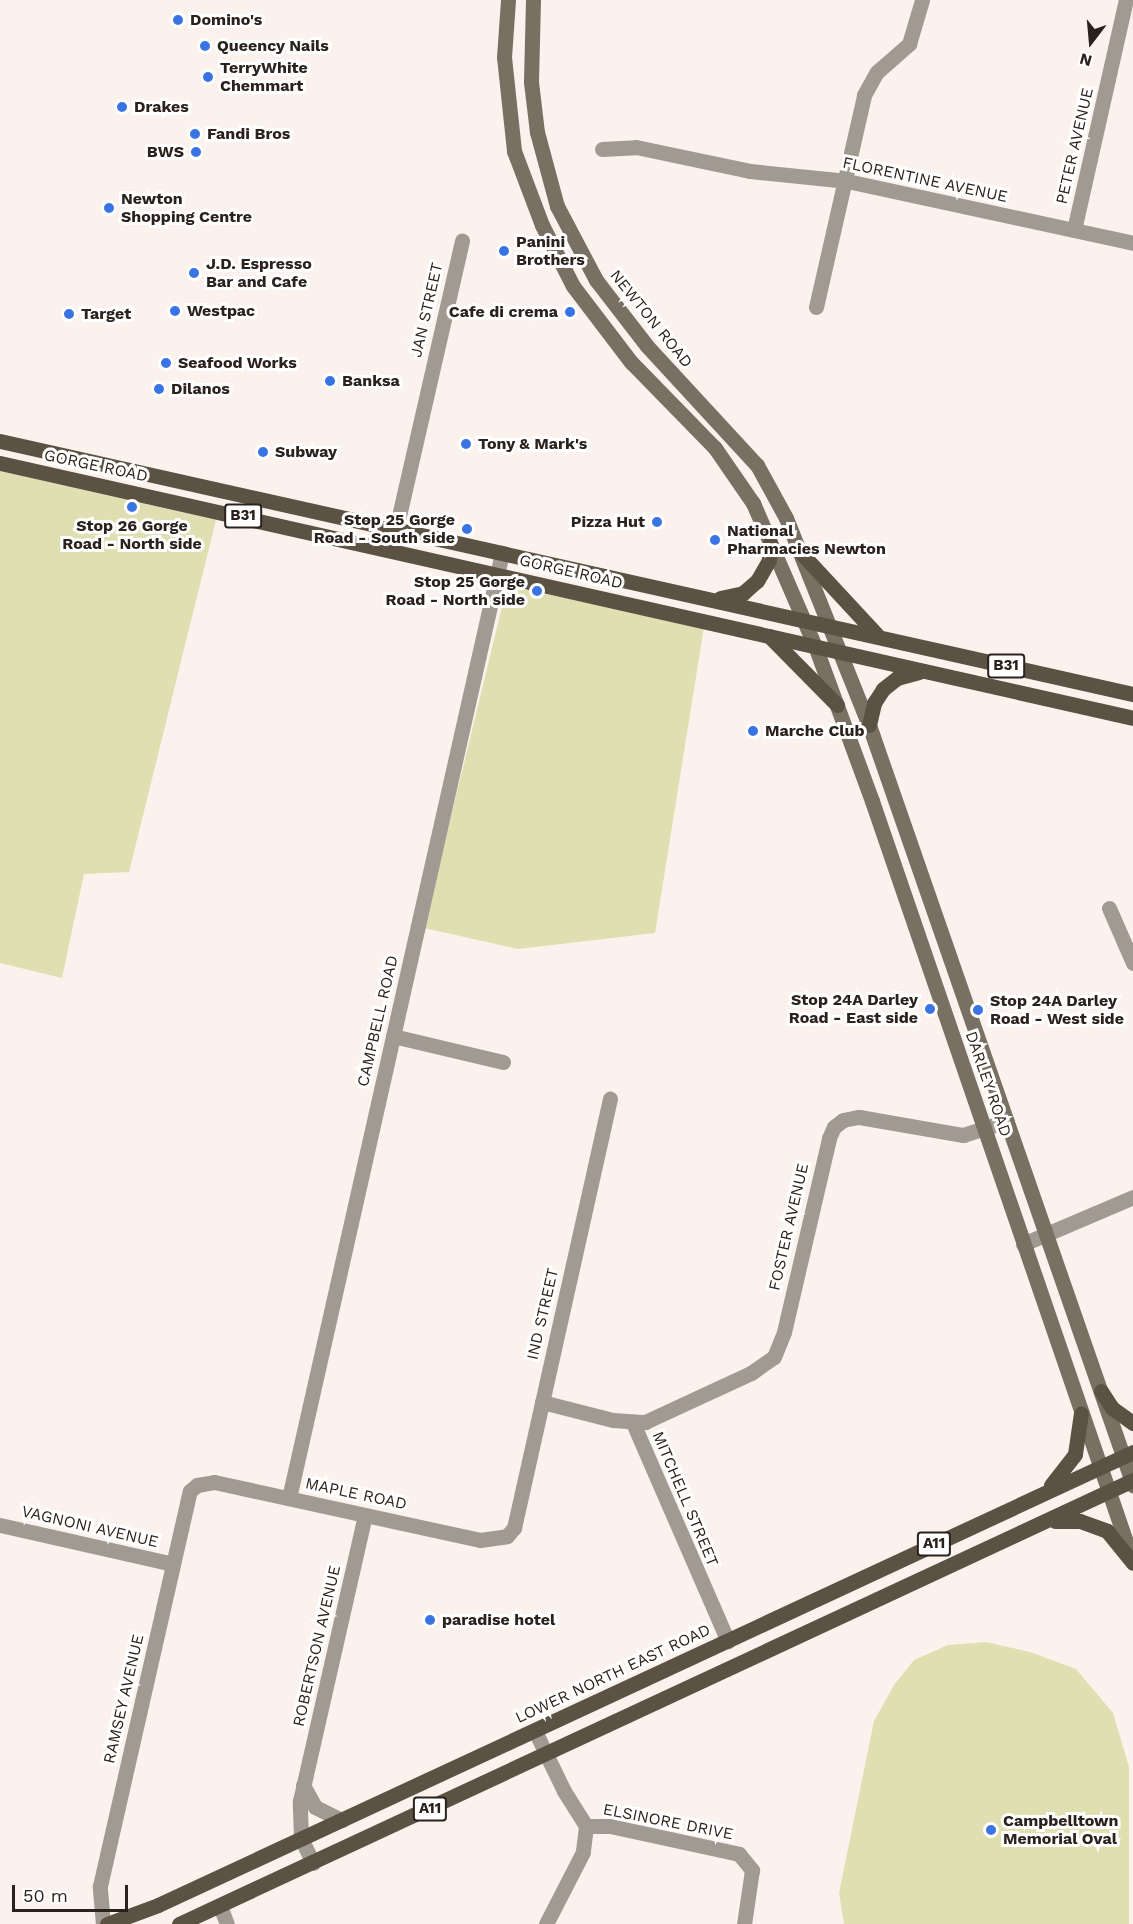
<!DOCTYPE html>
<html>
<head>
<meta charset="utf-8">
<style>
	body { margin:0 }
	#map { position:relative; width:1133px; height:1924px; overflow:hidden; background:#fcf2ed; font-family:"Work Sans",sans-serif }
	div>[style] { position:absolute }
	.green>* { inset:0; background:#dfdfb2 }
	.street>* { height:15px; margin:-7.5px; padding:0 7.5px; transform-origin:7.5px; border-radius:7.5px; background:#a09b92 }
	.secondary>* { height:15px; margin:-7.5px; padding:0 7.5px; transform-origin:7.5px; border-radius:7.5px; background:#787063 }
	.primary>* { height:15px; margin:-7.5px; padding:0 7.5px; transform-origin:7.5px; border-radius:7.5px; background:#5c5243 }
	.dots>* { width:16px; height:16px; translate:-50% -50%; box-sizing:border-box; border:3px solid #fff; border-radius:50% }
	span { translate:-50% -50%; white-space:nowrap; text-align:center; line-height:1.15; -webkit-text-stroke:6px #fff; paint-order:stroke }
	.shield-label span { padding:2px 4px; background:#fff; border:2px solid; border-radius:4px; -webkit-text-stroke-width:0 }
	.shield-label { font-size:15px; color:#2b221d; font-weight:700 }
	.poi-label { font-size:16px; color:#2b221d; font-weight:700 }
	.left { translate:0 -50%; text-align:left }
	.right { translate:-100% -50%; text-align:right }
	.street-label { font-size:16px; color:#2b221d }
	.north { position:absolute; left:1061px; top:12px; width:60px; height:60px; -webkit-text-stroke:4px #fff; paint-order:stroke; rotate:196deg; font-size:16px; font-weight:700; line-height:24px; text-align:center; color:#2b221d }
	.north::after { content:''; display:block; margin:auto; width:21px; height:27px; background:#2b221d; clip-path:polygon(50% 0,100% 100%,50% 72%,0 100%) }
	.scale { position:absolute; left:12px; top:1885px; width:116px; height:27px; box-sizing:border-box; border:3px solid #2b221d; border-top:0; padding-left:8px; font-size:18px; line-height:21px; white-space:nowrap; color:#2b221d; -webkit-text-stroke:4px #fff; paint-order:stroke }
</style>
</head>
<body>
<div id="map">
	<div class="green">
		<i style="clip-path:polygon(0 471px,216px 520px,129px 872px,84px 874px,62px 978px,0 963px)"></i>
		<i style="clip-path:polygon(507px 586px,704px 627px,655px 933px,518px 949px,424px 928px)"></i>
		<i style="clip-path:polygon(986px 1642px,1030px 1652px,1076px 1669px,1113px 1713px,1129px 1767px,1129px 1924px,844px 1924px,839px 1893px,874px 1721px,894px 1685px,914px 1660px,948px 1645px)"></i>
	</div>
	<div class="street">
		<i style="left:602px;top:149px;width:34px;rotate:-3deg"></i>
		<i style="left:636px;top:147px;width:116px;rotate:11.9deg"></i>
		<i style="left:750px;top:171px;width:98px;rotate:5.9deg"></i>
		<i style="left:847px;top:181px;width:293px;rotate:12.2deg"></i>
		<i style="left:1074px;top:230px;width:236px;rotate:-77.3deg"></i>
		<i style="left:816px;top:307px;width:217px;rotate:-77.2deg"></i>
		<i style="left:864px;top:95px;width:26px;rotate:-61deg"></i>
		<i style="left:877px;top:72px;width:43px;rotate:-41.2deg"></i>
		<i style="left:909px;top:44px;width:46px;rotate:-73.5deg"></i>
		<i style="left:396px;top:529px;width:296px;rotate:-77.1deg"></i>
		<i style="left:1109px;top:908px;width:60px;rotate:66.4deg"></i>
		<i style="left:393px;top:1036px;width:113px;rotate:13.3deg"></i>
		<i style="left:1023px;top:1244px;width:120px;rotate:-23.1deg"></i>
		<i style="left:542px;top:1402px;width:73px;rotate:14.2deg"></i>
		<i style="left:613px;top:1420px;width:32px;rotate:4deg"></i>
		<i style="left:645px;top:1422px;width:117px;rotate:-24.8deg"></i>
		<i style="left:751px;top:1373px;width:28px;rotate:-35deg"></i>
		<i style="left:774px;top:1357px;width:27px;rotate:-68deg"></i>
		<i style="left:784px;top:1332px;width:199px;rotate:-76.9deg"></i>
		<i style="left:829px;top:1138px;width:12px;rotate:-66deg"></i>
		<i style="left:834px;top:1127px;width:11px;rotate:-38deg"></i>
		<i style="left:843px;top:1120px;width:16px;rotate:-11deg"></i>
		<i style="left:859px;top:1117px;width:106px;rotate:9.8deg"></i>
		<i style="left:963px;top:1135px;width:46px;rotate:-17.7deg"></i>
		<i style="left:633px;top:1423px;width:238px;rotate:66.5deg"></i>
		<i style="left:289px;top:1498px;width:969px;rotate:-77.3deg"></i>
		<i style="left:0;top:1525px;width:177px;rotate:12.7deg"></i>
		<i style="left:535px;top:1731px;width:67px;rotate:64.2deg"></i>
		<i style="left:564px;top:1791px;width:41px;rotate:57.8deg"></i>
		<i style="left:586px;top:1826px;width:26px;rotate:97deg"></i>
		<i style="left:583px;top:1852px;width:81px;rotate:117.2deg"></i>
		<i style="left:303px;top:1785px;width:25px;rotate:61deg"></i>
		<i style="left:315px;top:1807px;width:30px;rotate:26deg"></i>
		<i style="left:586px;top:1826px;width:24px"></i>
		<i style="left:610px;top:1826px;width:132px;rotate:12.2deg"></i>
		<i style="left:739px;top:1854px;width:21px;rotate:51deg"></i>
		<i style="left:752px;top:1870px;width:55px;rotate:98.4deg"></i>
		<i style="left:313px;top:1863px;width:28px;rotate:-116deg"></i>
		<i style="left:301px;top:1838px;width:37px;rotate:-92deg"></i>
		<i style="left:300px;top:1801px;width:293px;rotate:-77.2deg"></i>
		<i style="left:220px;top:1906px;width:19px;rotate:69deg"></i>
		<i style="left:103px;top:1924px;width:38px;rotate:-95deg"></i>
		<i style="left:100px;top:1886px;width:405px;rotate:-77.2deg"></i>
		<i style="left:190px;top:1491px;width:9px;rotate:-41deg"></i>
		<i style="left:197px;top:1485px;width:17px;rotate:-10deg"></i>
		<i style="left:214px;top:1482px;width:272px;rotate:12.3deg"></i>
		<i style="left:480px;top:1540px;width:27px;rotate:-8deg"></i>
		<i style="left:507px;top:1536px;width:11px;rotate:-49deg"></i>
		<i style="left:514px;top:1528px;width:440px;rotate:-77.4deg"></i>
	</div>
	<div class="secondary">
		<i style="left:508px;top:0;width:57px;rotate:94deg"></i>
		<i style="left:504px;top:57px;width:95px;rotate:83.9deg"></i>
		<i style="left:514px;top:151px;width:79px;rotate:69.3deg"></i>
		<i style="left:542px;top:225px;width:68px;rotate:63.1deg"></i>
		<i style="left:573px;top:286px;width:96px;rotate:52.7deg"></i>
		<i style="left:631px;top:362px;width:120px;rotate:45.7deg"></i>
		<i style="left:715px;top:448px;width:67px;rotate:55.4deg"></i>
		<i style="left:753px;top:503px;width:156px;rotate:66.6deg"></i>
		<i style="left:815px;top:646px;width:165px;rotate:69.8deg"></i>
		<i style="left:872px;top:801px;width:805px;rotate:71.07deg"></i>
		<i style="left:533px;top:0;width:82px;rotate:91.4deg"></i>
		<i style="left:531px;top:82px;width:50px;rotate:83.2deg"></i>
		<i style="left:537px;top:132px;width:77px;rotate:74.9deg"></i>
		<i style="left:557px;top:206px;width:84px;rotate:62.2deg"></i>
		<i style="left:596px;top:280px;width:83px;rotate:52.3deg"></i>
		<i style="left:647px;top:346px;width:162px;rotate:47.3deg"></i>
		<i style="left:757px;top:465px;width:60px;rotate:61.3deg"></i>
		<i style="left:786px;top:518px;width:223px;rotate:68.2deg"></i>
		<i style="left:869px;top:725px;width:805px;rotate:70.84deg"></i>
	</div>
	<div class="primary">
		<i style="left:0;top:441px;width:1161px;rotate:12.59deg"></i>
		<i style="left:0;top:463px;width:1161px;rotate:12.68deg"></i>
		<i style="left:802px;top:554px;width:110px;rotate:47.2deg"></i>
		<i style="left:720px;top:598px;width:24px;rotate:-12deg"></i>
		<i style="left:743px;top:593px;width:18px;rotate:-41deg"></i>
		<i style="left:757px;top:581px;width:24px;rotate:-60deg"></i>
		<i style="left:769px;top:560px;width:17px;rotate:-87deg"></i>
		<i style="left:769px;top:636px;width:97px;rotate:45.4deg"></i>
		<i style="left:869px;top:725px;width:23px;rotate:-77deg"></i>
		<i style="left:874px;top:703px;width:17px;rotate:-57deg"></i>
		<i style="left:883px;top:689px;width:18px;rotate:-38deg"></i>
		<i style="left:897px;top:678px;width:23px;rotate:-15deg"></i>
		<i style="left:1101px;top:1391px;width:20px;rotate:57deg"></i>
		<i style="left:1112px;top:1408px;width:26px;rotate:36deg"></i>
		<i style="left:1051px;top:1485px;width:39px;rotate:-52deg"></i>
		<i style="left:1075px;top:1454px;width:41px;rotate:-81.7deg"></i>
		<i style="left:1055px;top:1521px;width:25px"></i>
		<i style="left:1080px;top:1521px;width:29px;rotate:20deg"></i>
		<i style="left:1107px;top:1531px;width:41px;rotate:50.9deg"></i>
		<i style="left:107px;top:1924px;width:54px;rotate:-20.4deg"></i>
		<i style="left:158px;top:1905px;width:1075px;rotate:-24.92deg"></i>
		<i style="left:179px;top:1924px;width:1052px;rotate:-24.96deg"></i>
	</div>
	<div class="dots">
		<i style="left:178px;top:20px;background:#3a74e4"></i>
		<i style="left:205px;top:46px;background:#3a74e4"></i>
		<i style="left:208px;top:77px;background:#3a74e4"></i>
		<i style="left:122px;top:107px;background:#3a74e4"></i>
		<i style="left:195px;top:134px;background:#3a74e4"></i>
		<i style="left:196px;top:152px;background:#3a74e4"></i>
		<i style="left:109px;top:208px;background:#3a74e4"></i>
		<i style="left:504px;top:251px;background:#3a74e4"></i>
		<i style="left:194px;top:273px;background:#3a74e4"></i>
		<i style="left:175px;top:311px;background:#3a74e4"></i>
		<i style="left:570px;top:312px;background:#3a74e4"></i>
		<i style="left:69px;top:314px;background:#3a74e4"></i>
		<i style="left:166px;top:363px;background:#3a74e4"></i>
		<i style="left:330px;top:381px;background:#3a74e4"></i>
		<i style="left:159px;top:389px;background:#3a74e4"></i>
		<i style="left:466px;top:444px;background:#3a74e4"></i>
		<i style="left:263px;top:452px;background:#3a74e4"></i>
		<i style="left:132px;top:507px;background:#3a74e4"></i>
		<i style="left:657px;top:522px;background:#3a74e4"></i>
		<i style="left:467px;top:529px;background:#3a74e4"></i>
		<i style="left:715px;top:540px;background:#3a74e4"></i>
		<i style="left:537px;top:591px;background:#3a74e4"></i>
		<i style="left:753px;top:731px;background:#3a74e4"></i>
		<i style="left:930px;top:1009px;background:#3a74e4"></i>
		<i style="left:978px;top:1010px;background:#3a74e4"></i>
		<i style="left:430px;top:1620px;background:#3a74e4"></i>
		<i style="left:991px;top:1830px;background:#3a74e4"></i>
	</div>
	<div class="shield-label">
		<span style="left:243px;top:516px">B31</span>
		<span style="left:1006px;top:666px">B31</span>
		<span style="left:934px;top:1544px">A11</span>
		<span style="left:430px;top:1809px">A11</span>
	</div>
	<div class="poi-label">
		<span class="left" style="left:190px;top:20px">Domino's</span>
		<span class="left" style="left:217px;top:46px">Queency Nails</span>
		<span class="left" style="left:220px;top:77px">TerryWhite<br>Chemmart</span>
		<span class="left" style="left:134px;top:107px">Drakes</span>
		<span class="left" style="left:207px;top:134px">Fandi Bros</span>
		<span class="right" style="left:184px;top:152px">BWS</span>
		<span class="left" style="left:121px;top:208px">Newton<br>Shopping Centre</span>
		<span class="left" style="left:516px;top:251px">Panini<br>Brothers</span>
		<span class="left" style="left:206px;top:273px">J.D. Espresso<br>Bar and Cafe</span>
		<span class="left" style="left:187px;top:311px">Westpac</span>
		<span class="right" style="left:558px;top:312px">Cafe di crema</span>
		<span class="left" style="left:81px;top:314px">Target</span>
		<span class="left" style="left:178px;top:363px">Seafood Works</span>
		<span class="left" style="left:342px;top:381px">Banksa</span>
		<span class="left" style="left:171px;top:389px">Dilanos</span>
		<span class="left" style="left:478px;top:444px">Tony &amp; Mark's</span>
		<span class="left" style="left:275px;top:452px">Subway</span>
		<span class="right" style="left:455px;top:529px">Stop 25 Gorge<br>Road - South side</span>
		<span class="right" style="left:645px;top:522px">Pizza Hut</span>
		<span style="left:132px;top:535px">Stop 26 Gorge<br>Road - North side</span>
		<span class="left" style="left:727px;top:540px">National<br>Pharmacies Newton</span>
		<span class="right" style="left:525px;top:591px">Stop 25 Gorge<br>Road - North side</span>
		<span class="left" style="left:765px;top:731px">Marche Club</span>
		<span class="right" style="left:918px;top:1009px">Stop 24A Darley<br>Road - East side</span>
		<span class="left" style="left:990px;top:1010px">Stop 24A Darley<br>Road - West side</span>
		<span class="left" style="left:442px;top:1620px">paradise hotel</span>
		<span class="left" style="left:1003px;top:1830px">Campbelltown<br>Memorial Oval</span>
	</div>
	<div class="street-label">
		<span style="left:1075px;top:146px;rotate:-77deg">PETER AVENUE</span>
		<span style="left:925px;top:180px;rotate:12deg">FLORENTINE AVENUE</span>
		<span style="left:427px;top:310px;rotate:-77deg">JAN STREET</span>
		<span style="left:651px;top:319px;rotate:51deg">NEWTON ROAD</span>
		<span style="left:96px;top:466px;rotate:12deg">GORGE ROAD</span>
		<span style="left:571px;top:572px;rotate:13deg">GORGE ROAD</span>
		<span style="left:378px;top:1021px;rotate:-77deg">CAMPBELL ROAD</span>
		<span style="left:988px;top:1084px;rotate:71deg">DARLEY ROAD</span>
		<span style="left:789px;top:1227px;rotate:-77deg">FOSTER AVENUE</span>
		<span style="left:543px;top:1314px;rotate:-77deg">IND STREET</span>
		<span style="left:356px;top:1494px;rotate:12deg">MAPLE ROAD</span>
		<span style="left:685px;top:1499px;rotate:67deg">MITCHELL STREET</span>
		<span style="left:90px;top:1527px;rotate:13deg">VAGNONI AVENUE</span>
		<span style="left:317px;top:1646px;rotate:-77deg">ROBERTSON AVENUE</span>
		<span style="left:613px;top:1674px;rotate:-25deg">LOWER NORTH EAST ROAD</span>
		<span style="left:124px;top:1699px;rotate:-77deg">RAMSEY AVENUE</span>
		<span style="left:668px;top:1822px;rotate:11deg">ELSINORE DRIVE</span>
	</div>
	<div class="north">N</div>
	<div class="scale">50 m</div>
</div>
</body>
</html>
